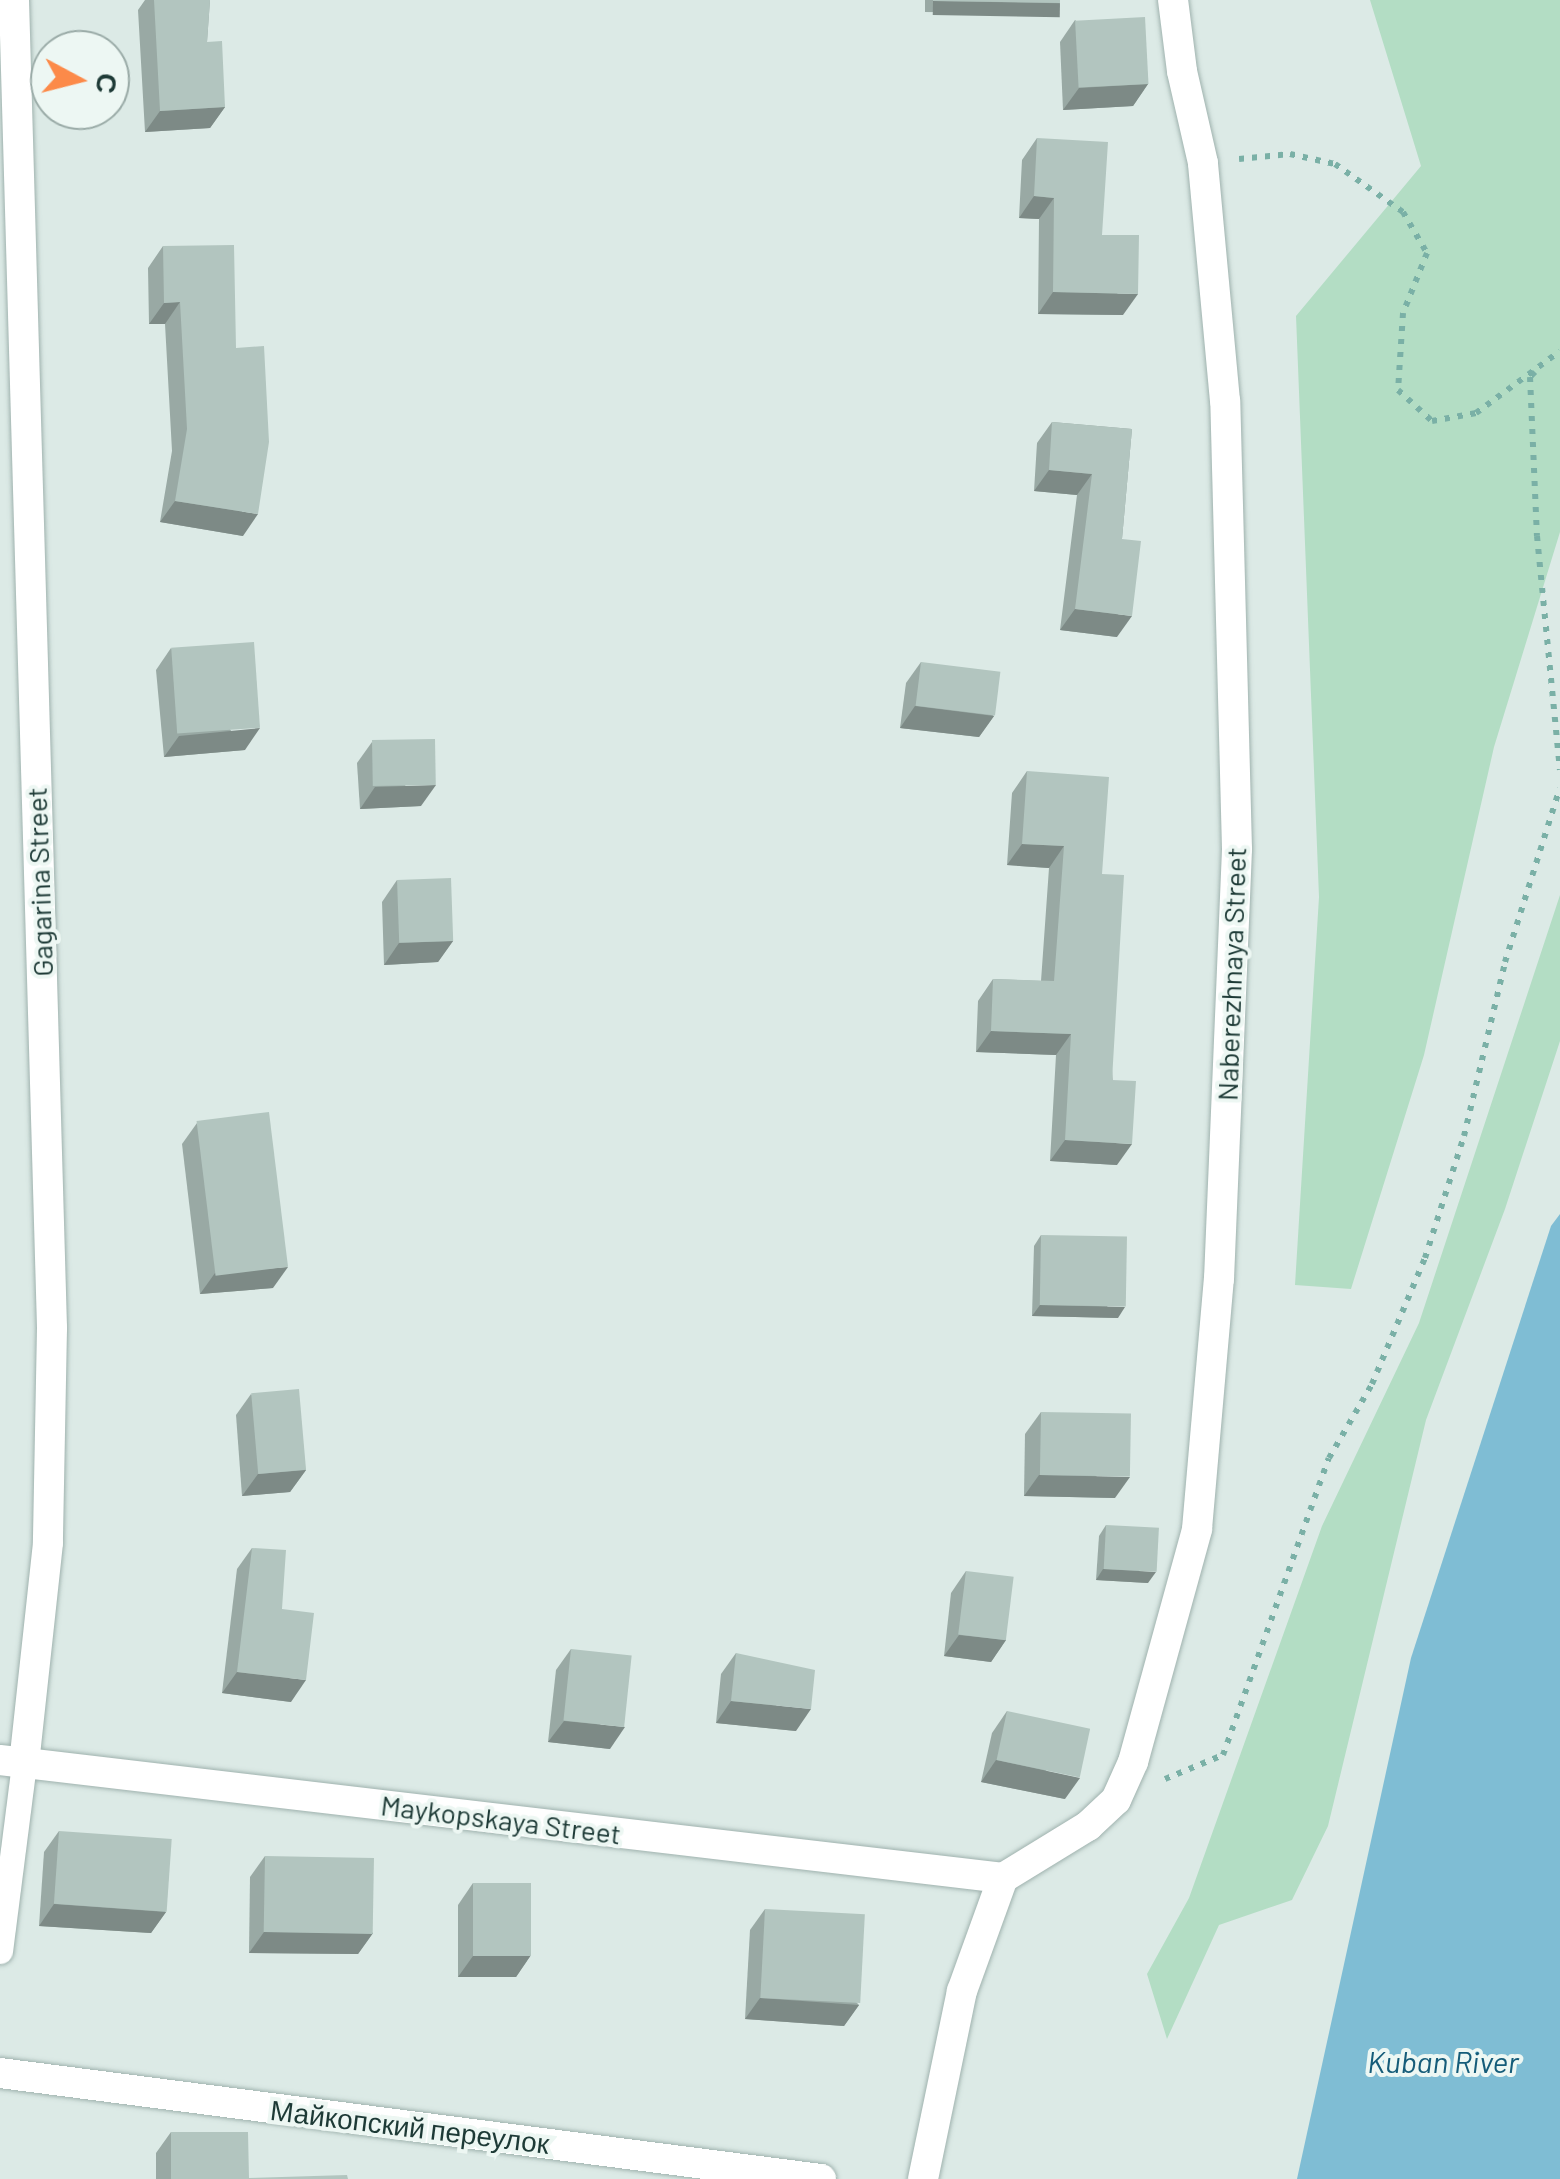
<!DOCTYPE html>
<html>
<head>
<meta charset="utf-8">
<style>
	body { margin:0 }
	#map { position:relative; width:1560px; height:2179px; overflow:hidden; background:#dceae6; font-family:Barlow,sans-serif }
	div>[style] { position:absolute }
	.green>* { inset:0; background:#b3ddc4 }
	.water>* { inset:0; background:#7fbdd4 }
	.path>* { height:6px; margin-top:-3px; transform-origin:0; background:repeating-linear-gradient(90deg,#7ab0a6 0 5px,transparent 0 13px) }
	.roads { filter:drop-shadow(0 0 2px #9fb2ae) drop-shadow(0 0 2px #9fb2ae) }
	.lane>* { height:25px; margin:-12.5px; padding:0 12.5px; transform-origin:12.5px; border-radius:12.5px; background:#fff }
	.street>* { height:30px; margin:-15px; padding:0 15px; transform-origin:15px; border-radius:15px; background:#fff }
	.wall>* { inset:0; background:#99a9a4 }
	.shaded-wall>* { inset:0; background:#7d8a86; transform-origin:0 0 }
	.building>* { inset:0; background:#b2c5bf; transform-origin:0 0 }
	span { translate:-50% -50%; white-space:nowrap; text-align:center; line-height:1.15; -webkit-text-stroke:8px #edf7f3; paint-order:stroke }
	.street-label { font-size:28px; color:#1d3a36 }
	.water-label { font-size:30px; color:#155c79; font-style:italic }
	.north { position:absolute; left:30px; top:30px; width:100px; height:100px; box-sizing:border-box; background:#edf7f3; border:2px solid #9aaba7; border-radius:50%; rotate:97deg; font-size:28px; font-weight:700; line-height:40px; text-align:center; color:#1d3a36 }
	.north::after { content:''; display:block; margin:auto; width:35px; height:45px; background:#fc8a49; clip-path:polygon(50% 0,100% 100%,50% 72%,0 100%) }
</style>
</head>
<body>
<div id="map">
	<div class="green">
		<i style="clip-path:polygon(1370px 0,1560px 0,1560px 532px,1494px 747px,1424px 1055px,1351px 1289px,1295px 1285px,1319px 897px,1296px 316px,1421px 166px)"></i>
		<i style="clip-path:polygon(1560px 895px,1560px 1041px,1505px 1209px,1426px 1420px,1328px 1826px,1292px 1900px,1219px 1925px,1167px 2039px,1147px 1974px,1189px 1898px,1322px 1526px,1419px 1323px)"></i>
	</div>
	<div class="water">
		<i style="clip-path:polygon(1560px 1214px,1560px 2179px,1297px 2179px,1411px 1658px,1551px 1226px)"></i>
	</div>
	<div class="path">
		<i style="left:1239px;top:159px;width:51px;rotate:-5.6deg"></i>
		<i style="left:1290px;top:154px;width:46px;rotate:12.5deg"></i>
		<i style="left:1335px;top:164px;width:83px;rotate:35.2deg"></i>
		<i style="left:1403px;top:212px;width:48px;rotate:59.7deg"></i>
		<i style="left:1427px;top:253px;width:65px;rotate:111.8deg"></i>
		<i style="left:1403px;top:313px;width:77px;rotate:93.7deg"></i>
		<i style="left:1398px;top:390px;width:46px;rotate:42.4deg"></i>
		<i style="left:1432px;top:421px;width:45px;rotate:-10.3deg"></i>
		<i style="left:1476px;top:413px;width:104px;rotate:-36.4deg"></i>
		<i style="left:1535px;top:372px;width:7px;rotate:135deg"></i>
		<i style="left:1530px;top:377px;width:159px;rotate:87.5deg"></i>
		<i style="left:1537px;top:536px;width:235px;rotate:84.4deg"></i>
		<i style="left:1165px;top:1779px;width:63px;rotate:-22.5deg"></i>
		<i style="left:1223px;top:1755px;width:315px;rotate:-70.4deg"></i>
		<i style="left:1329px;top:1458px;width:86px;rotate:-59.8deg"></i>
		<i style="left:1372px;top:1384px;width:137px;rotate:-67.2deg"></i>
		<i style="left:1425px;top:1258px;width:128px;rotate:-72.3deg"></i>
		<i style="left:1464px;top:1136px;width:179px;rotate:-76.7deg"></i>
		<i style="left:1505px;top:962px;width:182px;rotate:-72.5deg"></i>
	</div>
	<div class="roads">
		<div class="lane">
			<i style="left:0;top:1951px;width:190px;rotate:-82.7deg"></i>
		</div>
		<div class="street">
			<i style="left:14px;top:0;width:1329px;rotate:88.36deg"></i>
			<i style="left:52px;top:1328px;width:215px;rotate:91.1deg"></i>
			<i style="left:48px;top:1543px;width:221px;rotate:96.2deg"></i>
			<i style="left:0;top:1760px;width:1010px;rotate:6.71deg"></i>
			<i style="left:1003px;top:1878px;width:100px;rotate:-31.5deg"></i>
			<i style="left:1088px;top:1826px;width:38px;rotate:-43deg"></i>
			<i style="left:1116px;top:1800px;width:42px;rotate:-65.9deg"></i>
			<i style="left:1133px;top:1762px;width:242px;rotate:-74.6deg"></i>
			<i style="left:1197px;top:1529px;width:251px;rotate:-85deg"></i>
			<i style="left:1219px;top:1279px;width:430px;rotate:-87.6deg"></i>
			<i style="left:1237px;top:849px;width:448px;rotate:-91.5deg"></i>
			<i style="left:1225px;top:401px;width:239px;rotate:-95.3deg"></i>
			<i style="left:1203px;top:163px;width:94px;rotate:-102.9deg"></i>
			<i style="left:1182px;top:71px;width:72px;rotate:-97.2deg"></i>
			<i style="left:0;top:2073px;width:828px;rotate:7.36deg"></i>
			<i style="left:923px;top:2179px;width:192px;rotate:-78.3deg"></i>
			<i style="left:962px;top:1991px;width:120px;rotate:-70.1deg"></i>
		</div>
	</div>
	<div class="wall">
		<i style="clip-path:polygon(145px 0,210px 0,207px 42px,225px 107px,210px 128px,145px 132px,138px 10px)"></i>
		<i style="clip-path:polygon(925px 0,1060px 0,1060px 3px,1053px 14px,925px 12px)"></i>
		<i style="clip-path:polygon(1075px 20px,1148px 84px,1133px 106px,1063px 110px,1060px 42px)"></i>
		<i style="clip-path:polygon(1037px 138px,1102px 235px,1123px 315px,1038px 314px,1039px 219px,1019px 218px,1022px 160px)"></i>
		<i style="clip-path:polygon(163px 246px,236px 348px,243px 536px,160px 522px,172px 451px,165px 324px,149px 324px,148px 268px)"></i>
		<i style="clip-path:polygon(1052px 422px,1132px 429px,1122px 539px,1117px 637px,1060px 630px,1077px 495px,1034px 491px,1037px 443px)"></i>
		<i style="clip-path:polygon(171px 648px,245px 750px,164px 757px,156px 670px)"></i>
		<i style="clip-path:polygon(921px 662px,994px 716px,979px 737px,900px 728px,906px 683px)"></i>
		<i style="clip-path:polygon(372px 742px,421px 806px,360px 809px,357px 763px)"></i>
		<i style="clip-path:polygon(1027px 771px,1102px 874px,1117px 1165px,1050px 1161px,1056px 1055px,976px 1052px,978px 1001px,993px 979px,1041px 981px,1049px 868px,1007px 865px,1012px 793px)"></i>
		<i style="clip-path:polygon(397px 880px,453px 941px,438px 962px,384px 965px,382px 902px)"></i>
		<i style="clip-path:polygon(197px 1123px,273px 1288px,200px 1294px,182px 1144px)"></i>
		<i style="clip-path:polygon(1041px 1235px,1118px 1318px,1032px 1316px,1034px 1246px)"></i>
		<i style="clip-path:polygon(251px 1394px,306px 1470px,290px 1492px,242px 1496px,236px 1415px)"></i>
		<i style="clip-path:polygon(1041px 1412px,1115px 1498px,1024px 1496px,1025px 1434px)"></i>
		<i style="clip-path:polygon(1106px 1525px,1148px 1583px,1096px 1580px,1099px 1536px)"></i>
		<i style="clip-path:polygon(252px 1548px,282px 1609px,291px 1702px,222px 1693px,237px 1569px)"></i>
		<i style="clip-path:polygon(966px 1571px,1006px 1640px,991px 1662px,944px 1656px,951px 1593px)"></i>
		<i style="clip-path:polygon(571px 1649px,610px 1749px,548px 1742px,556px 1670px)"></i>
		<i style="clip-path:polygon(736px 1653px,796px 1731px,716px 1723px,721px 1674px)"></i>
		<i style="clip-path:polygon(1007px 1711px,1065px 1799px,981px 1782px,992px 1733px)"></i>
		<i style="clip-path:polygon(59px 1831px,166px 1912px,151px 1933px,39px 1926px,44px 1852px)"></i>
		<i style="clip-path:polygon(265px 1856px,373px 1933px,358px 1954px,249px 1953px,250px 1877px)"></i>
		<i style="clip-path:polygon(473px 1883px,531px 1955px,516px 1977px,458px 1977px,458px 1905px)"></i>
		<i style="clip-path:polygon(765px 1909px,859px 2005px,844px 2026px,745px 2019px,750px 1930px)"></i>
		<i style="clip-path:polygon(171px 2132px,249px 2178px,348px 2179px,156px 2179px,156px 2153px)"></i>
	</div>
	<div class="shaded-wall">
		<i style="left:933px;top:1px;width:127px;height:14px;rotate:1deg"></i>
		<i style="clip-path:polygon(1148px 84px,1133px 106px,1063px 110px,1079px 88px)"></i>
		<i style="clip-path:polygon(225px 107px,210px 128px,145px 132px,160px 111px)"></i>
		<i style="clip-path:polygon(1034px 196px,1054px 198px,1039px 219px,1019px 218px)"></i>
		<i style="clip-path:polygon(1053px 292px,1138px 294px,1123px 315px,1038px 314px)"></i>
		<i style="clip-path:polygon(180px 302px,165px 324px,149px 324px,164px 303px)"></i>
		<i style="clip-path:polygon(1049px 470px,1092px 474px,1077px 495px,1034px 491px)"></i>
		<i style="clip-path:polygon(175px 501px,258px 514px,243px 536px,160px 522px)"></i>
		<i style="clip-path:polygon(1075px 609px,1132px 616px,1117px 637px,1060px 630px)"></i>
		<i style="clip-path:polygon(915px 706px,994px 716px,979px 737px,900px 728px)"></i>
		<i style="clip-path:polygon(260px 728px,245px 750px,164px 757px,179px 736px)"></i>
		<i style="clip-path:polygon(436px 785px,421px 806px,360px 809px,375px 787px)"></i>
		<i style="clip-path:polygon(1022px 844px,1064px 846px,1049px 868px,1007px 865px)"></i>
		<i style="clip-path:polygon(453px 941px,438px 962px,384px 965px,399px 943px)"></i>
		<i style="clip-path:polygon(991px 1031px,1071px 1034px,1056px 1055px,976px 1052px)"></i>
		<i style="clip-path:polygon(1065px 1140px,1132px 1144px,1117px 1165px,1050px 1161px)"></i>
		<i style="clip-path:polygon(288px 1267px,273px 1288px,200px 1294px,215px 1273px)"></i>
		<i style="clip-path:polygon(1040px 1305px,1125px 1307px,1118px 1318px,1032px 1316px)"></i>
		<i style="clip-path:polygon(306px 1470px,290px 1492px,242px 1496px,258px 1474px)"></i>
		<i style="clip-path:polygon(1039px 1475px,1130px 1477px,1115px 1498px,1024px 1496px)"></i>
		<i style="clip-path:polygon(1103px 1569px,1156px 1572px,1148px 1583px,1096px 1580px)"></i>
		<i style="clip-path:polygon(959px 1635px,1006px 1640px,991px 1662px,944px 1656px)"></i>
		<i style="clip-path:polygon(237px 1672px,306px 1680px,291px 1702px,222px 1693px)"></i>
		<i style="clip-path:polygon(731px 1701px,811px 1709px,796px 1731px,716px 1723px)"></i>
		<i style="clip-path:polygon(564px 1721px,625px 1727px,610px 1749px,548px 1742px)"></i>
		<i style="clip-path:polygon(996px 1760px,1080px 1778px,1065px 1799px,981px 1782px)"></i>
		<i style="clip-path:polygon(54px 1904px,166px 1912px,151px 1933px,39px 1926px)"></i>
		<i style="clip-path:polygon(264px 1932px,373px 1933px,358px 1954px,249px 1953px)"></i>
		<i style="clip-path:polygon(531px 1955px,516px 1977px,458px 1977px,473px 1956px)"></i>
		<i style="clip-path:polygon(760px 1998px,859px 2005px,844px 2026px,745px 2019px)"></i>
	</div>
	<div class="building">
		<i style="clip-path:polygon(154px 0,210px 0,207px 42px,222px 41px,225px 107px,160px 111px)"></i>
		<i style="clip-path:polygon(933px 0,1060px 0,1060px 3px,933px 1px)"></i>
		<i style="left:1145px;top:17px;width:67px;height:70px;rotate:87deg"></i>
		<i style="clip-path:polygon(1037px 138px,1108px 142px,1102px 235px,1139px 235px,1138px 294px,1053px 292px,1054px 198px,1034px 196px)"></i>
		<i style="clip-path:polygon(234px 245px,236px 348px,264px 346px,269px 442px,258px 514px,175px 501px,187px 429px,180px 302px,164px 303px,163px 246px)"></i>
		<i style="clip-path:polygon(1052px 422px,1132px 429px,1122px 539px,1141px 541px,1132px 616px,1075px 609px,1092px 474px,1049px 470px)"></i>
		<i style="left:254px;top:642px;width:86px;height:83px;rotate:86deg"></i>
		<i style="left:921px;top:662px;width:80px;height:44px;rotate:7deg"></i>
		<i style="left:435px;top:739px;width:46px;height:63px;rotate:89deg"></i>
		<i style="clip-path:polygon(1027px 771px,1109px 777px,1102px 874px,1124px 875px,1112px 1080px,1136px 1081px,1132px 1144px,1065px 1140px,1071px 1034px,991px 1031px,993px 979px,1054px 981px,1064px 846px,1022px 844px)"></i>
		<i style="left:451px;top:878px;width:63px;height:54px;rotate:88deg"></i>
		<i style="left:269px;top:1112px;width:156px;height:73px;rotate:83deg"></i>
		<i style="left:1041px;top:1235px;width:86px;height:70px;rotate:1deg"></i>
		<i style="left:299px;top:1389px;width:81px;height:48px;rotate:85deg"></i>
		<i style="left:1041px;top:1412px;width:90px;height:63px;rotate:1deg"></i>
		<i style="left:1106px;top:1525px;width:53px;height:44px;rotate:3deg"></i>
		<i style="clip-path:polygon(252px 1548px,286px 1550px,282px 1609px,314px 1613px,306px 1680px,237px 1672px)"></i>
		<i style="left:966px;top:1571px;width:48px;height:64px;rotate:7deg"></i>
		<i style="left:571px;top:1649px;width:61px;height:72px;rotate:6deg"></i>
		<i style="clip-path:polygon(736px 1653px,815px 1670px,811px 1709px,731px 1701px)"></i>
		<i style="left:1007px;top:1711px;width:85px;height:50px;rotate:12deg"></i>
		<i style="left:59px;top:1831px;width:113px;height:73px;rotate:4deg"></i>
		<i style="left:265px;top:1856px;width:109px;height:76px;rotate:1deg"></i>
		<i style="left:473px;top:1883px;width:58px;height:73px"></i>
		<i style="left:765px;top:1909px;width:100px;height:89px;rotate:3deg"></i>
		<i style="clip-path:polygon(171px 2132px,248px 2132px,249px 2178px,347px 2175px,348px 2179px,171px 2179px)"></i>
	</div>
	<div class="street-label">
		<span style="left:39px;top:882px;rotate:-92deg">Gagarina Street</span>
		<span style="left:1231px;top:974px;rotate:-88deg">Naberezhnaya Street</span>
		<span style="left:501px;top:1819px;rotate:7deg">Maykopskaya Street</span>
		<span style="left:410px;top:2126px;rotate:7deg">Майкопский переулок</span>
	</div>
	<div class="water-label">
		<span style="left:1443px;top:2061px">Kuban River</span>
	</div>
	<div class="north">С</div>
</div>
</body>
</html>
